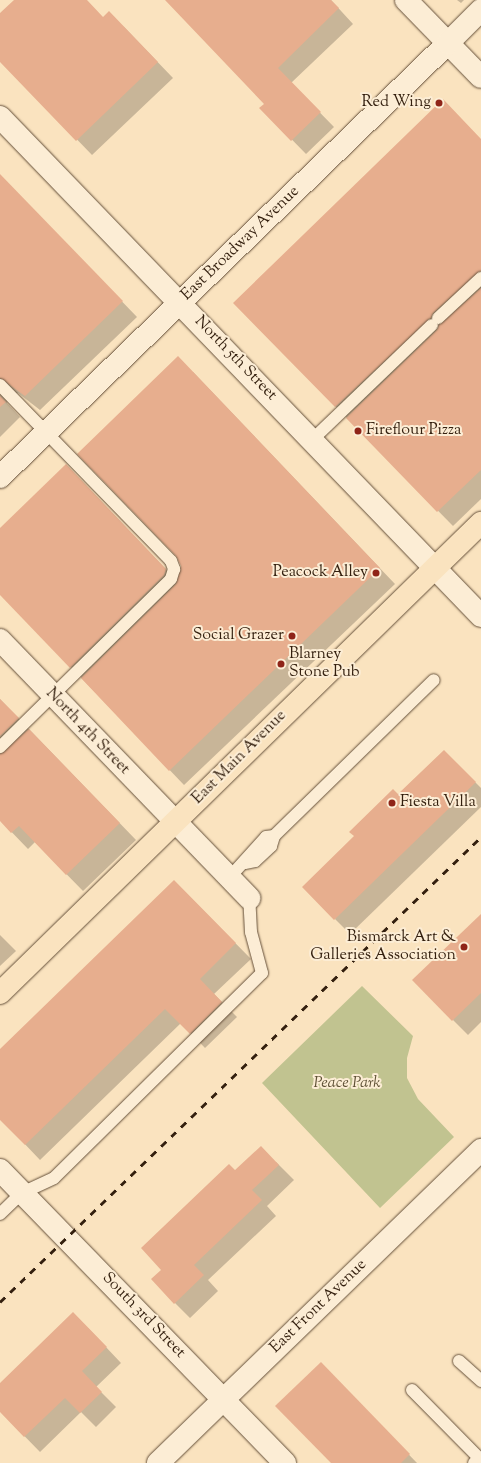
<!DOCTYPE html>
<html>
<head>
<meta charset="utf-8">
<style>
	body { margin:0 }
	#map { position:relative; width:481px; height:1463px; overflow:hidden; background:#fae3bf; font-family:"Sorts Mill Goudy",serif }
	div>[style] { position:absolute }
	.green>* { inset:0; background:#c1c390 }
	.shadow>* { inset:0; background:#0003 }
	.building>* { inset:0; background:#e7ae8e }
	.roads { filter:drop-shadow(0 0 1px #65503a) drop-shadow(0 0 1px #65503a) }
	.lane>* { height:12px; margin:-6px; padding:0 6px; transform-origin:6px; border-radius:6px; background:#fcedd5 }
	.street>* { height:22px; margin:-11px; padding:0 11px; transform-origin:11px; border-radius:11px; background:#fcedd5 }
	.secondary>* { height:22px; margin:-11px; padding:0 11px; transform-origin:11px; border-radius:11px; background:#fcedd5 }
	.primary>* { height:22px; margin:-11px; padding:0 11px; transform-origin:11px; border-radius:11px; background:#fae3bf }
	.rail>* { height:3px; margin-top:-1.5px; transform-origin:0; background:repeating-linear-gradient(90deg,#331f0e 0 7px,transparent 0 14px) }
	.dots>* { width:11px; height:11px; translate:-50% -50%; box-sizing:border-box; border:2px solid #fcedd5; border-radius:50% }
	span { translate:-50% -50%; white-space:nowrap; text-align:center; line-height:1.15; -webkit-text-stroke:4px #fcedd5; paint-order:stroke }
	.poi-label { font-size:16px; color:#331f0e }
	.right { translate:-100% -50%; text-align:right }
	.left { translate:0 -50%; text-align:left }
	.street-label { font-size:16px; color:#331f0e }
	.park-label { font-size:16px; color:#5e5035; font-style:italic }
</style>
</head>
<body>
<div id="map">
	<div class="green">
		<i style="clip-path:polygon(362px 986px,413px 1036px,407px 1058px,407px 1078px,418px 1099px,454px 1137px,380px 1208px,262px 1083px)"></i>
	</div>
	<div class="shadow">
		<i style="clip-path:polygon(15px 0,86px 0,103px 18px,124px 27px,173px 78px,92px 155px,0 60px,0 15px)"></i>
		<i style="clip-path:polygon(167px 0,331px 0,353px 24px,291px 83px,334px 127px,306px 154px,261px 108px,265px 104px)"></i>
		<i style="clip-path:polygon(457px 0,464px 0,461px 3px)"></i>
		<i style="clip-path:polygon(481px 140px,481px 499px,453px 526px,234px 303px)"></i>
		<i style="clip-path:polygon(0 175px,137px 317px,40px 410px,18px 393px,10px 394px,7px 403px,20px 417px,0 437px)"></i>
		<i style="clip-path:polygon(193px 372px,395px 584px,184px 785px,0 593px,0 529px,81px 480px,178px 582px,182px 566px)"></i>
		<i style="clip-path:polygon(0 699px,136px 840px,83px 891px,35px 842px,28px 849px,0 820px)"></i>
		<i style="clip-path:polygon(444px 751px,481px 788px,481px 807px,350px 934px,335px 919px,355px 836px)"></i>
		<i style="clip-path:polygon(189px 896px,251px 959px,214px 994px,237px 1017px,205px 1048px,181px 1023px,40px 1160px,0 1118px,0 1050px)"></i>
		<i style="clip-path:polygon(481px 915px,481px 1022px,468px 1035px,453px 1020px)"></i>
		<i style="clip-path:polygon(0 935px,16px 951px,0 966px)"></i>
		<i style="clip-path:polygon(276px 1162px,294px 1180px,267px 1206px,276px 1216px,208px 1280px,218px 1291px,190px 1318px,175px 1303px,163px 1270px,235px 1171px)"></i>
		<i style="clip-path:polygon(88px 1328px,121px 1363px,96px 1387px,116px 1407px,96px 1427px,81px 1412px,40px 1452px,0 1411px,0 1384px)"></i>
		<i style="clip-path:polygon(336px 1379px,417px 1463px,332px 1463px)"></i>
	</div>
	<div class="building">
		<i style="clip-path:polygon(14px 0,87px 0,103px 17px,109px 11px,158px 62px,76px 141px,0 62px,0 13px)"></i>
		<i style="clip-path:polygon(165px 0,331px 0,339px 8px,278px 68px,321px 112px,291px 141px,259px 108px,264px 104px)"></i>
		<i style="clip-path:polygon(443px 99px,481px 139px,481px 271px,433px 313px,431px 318px,335px 407px,233px 303px)"></i>
		<i style="clip-path:polygon(0 174px,123px 301px,25px 396px,0 378px)"></i>
		<i style="clip-path:polygon(481px 288px,481px 470px,437px 512px,346px 418px,437px 330px,439px 325px)"></i>
		<i style="clip-path:polygon(178px 356px,380px 568px,169px 771px,81px 678px,176px 584px,181px 566px,176px 556px,77px 454px)"></i>
		<i style="clip-path:polygon(0 396px,6px 402px,0 407px)"></i>
		<i style="clip-path:polygon(66px 464px,166px 569px,164px 575px,70px 668px,0 595px,0 528px)"></i>
		<i style="clip-path:polygon(0 699px,19px 718px,0 736px)"></i>
		<i style="clip-path:polygon(29px 729px,120px 823px,66px 875px,19px 826px,11px 833px,0 821px,0 754px)"></i>
		<i style="clip-path:polygon(444px 750px,476px 782px,334px 920px,302px 887px,354px 836px,349px 832px,393px 789px,398px 794px)"></i>
		<i style="clip-path:polygon(174px 880px,236px 943px,200px 979px,222px 1002px,190px 1034px,165px 1009px,25px 1145px,0 1120px,0 1049px)"></i>
		<i style="clip-path:polygon(481px 914px,481px 993px,452px 1021px,412px 980px)"></i>
		<i style="clip-path:polygon(261px 1146px,279px 1165px,252px 1190px,262px 1200px,194px 1265px,204px 1275px,174px 1304px,151px 1279px,161px 1270px,141px 1248px,229px 1164px,235px 1170px)"></i>
		<i style="clip-path:polygon(73px 1312px,107px 1347px,82px 1371px,102px 1392px,80px 1413px,65px 1398px,24px 1437px,0 1412px,0 1383px)"></i>
		<i style="clip-path:polygon(321px 1362px,410px 1454px,401px 1463px,331px 1463px,275px 1406px)"></i>
	</div>
	<div class="roads">
		<div class="lane">
			<i style="left:438px;top:318px;width:59px;rotate:-42.9deg"></i>
			<i style="left:0;top:385px;width:245px;rotate:45.8deg"></i>
			<i style="left:171px;top:561px;width:9px;rotate:69deg"></i>
			<i style="left:174px;top:569px;width:10px;rotate:107deg"></i>
			<i style="left:171px;top:579px;width:240px;rotate:135.5deg"></i>
			<i style="left:312px;top:440px;width:166px;rotate:-43.8deg"></i>
			<i style="left:245px;top:863px;width:10px;rotate:-11deg"></i>
			<i style="left:255px;top:861px;width:22px;rotate:-43deg"></i>
			<i style="left:271px;top:846px;width:10px;rotate:-73deg"></i>
			<i style="left:274px;top:836px;width:223px;rotate:-44.3deg"></i>
			<i style="left:229px;top:878px;width:55px;rotate:-47.9deg"></i>
			<i style="left:266px;top:837px;width:8px;rotate:-7deg"></i>
			<i style="left:0;top:1214px;width:30px;rotate:-44deg"></i>
			<i style="left:22px;top:1193px;width:35px;rotate:-25deg"></i>
			<i style="left:54px;top:1178px;width:292px;rotate:-44.6deg"></i>
			<i style="left:262px;top:973px;width:42px;rotate:-105deg"></i>
			<i style="left:251px;top:932px;width:34px;rotate:-93deg"></i>
			<i style="left:459px;top:1361px;width:30px;rotate:42deg"></i>
			<i style="left:412px;top:1390px;width:95px;rotate:45.4deg"></i>
			<i style="left:479px;top:1458px;width:7px;rotate:135deg"></i>
		</div>
		<div class="street">
			<i style="left:406px;top:0;width:107px;rotate:45.8deg"></i>
			<i style="left:0;top:477px;width:624px;rotate:-44.09deg"></i>
			<i style="left:0;top:640px;width:359px;rotate:46deg"></i>
		</div>
		<div class="secondary">
			<i style="left:448px;top:43px;width:47px;rotate:-45deg"></i>
			<i style="left:0;top:117px;width:693px;rotate:46.05deg"></i>
			<i style="left:0;top:1170px;width:409px;rotate:45.8deg"></i>
			<i style="left:158px;top:1463px;width:450px;rotate:-44.1deg"></i>
		</div>
		<div class="primary">
			<i style="left:0;top:993px;width:673px;rotate:-44.34deg"></i>
		</div>
	</div>
	<div class="rail">
		<i style="left:0;top:1302px;width:669px;rotate:-44.03deg"></i>
	</div>
	<div class="dots">
		<i style="left:439px;top:103px;background:#8f2418"></i>
		<i style="left:358px;top:431px;background:#8f2418"></i>
		<i style="left:376px;top:573px;background:#8f2418"></i>
		<i style="left:292px;top:636px;background:#8f2418"></i>
		<i style="left:281px;top:664px;background:#8f2418"></i>
		<i style="left:392px;top:803px;background:#8f2418"></i>
		<i style="left:464px;top:947px;background:#8f2418"></i>
	</div>
	<div class="poi-label">
		<span class="right" style="left:431px;top:103px">Red Wing</span>
		<span class="left" style="left:366px;top:431px">Fireflour Pizza</span>
		<span class="right" style="left:368px;top:573px">Peacock Alley</span>
		<span class="right" style="left:284px;top:636px">Social Grazer</span>
		<span class="left" style="left:289px;top:664px">Blarney<br>Stone Pub</span>
		<span class="left" style="left:400px;top:803px">Fiesta Villa</span>
		<span class="right" style="left:456px;top:947px">Bismarck Art &amp;<br>Galleries Association</span>
	</div>
	<div class="street-label">
		<span style="left:241px;top:244px;rotate:-44deg">East Broadway Avenue</span>
		<span style="left:235px;top:359px;rotate:46deg">North 5th Street</span>
		<span style="left:87px;top:732px;rotate:46deg">North 4th Street</span>
		<span style="left:240px;top:758px;rotate:-45deg">East Main Avenue</span>
		<span style="left:319px;top:1307px;rotate:-44deg">East Front Avenue</span>
		<span style="left:143px;top:1316px;rotate:46deg">South 3rd Street</span>
	</div>
	<div class="park-label">
		<span style="left:347px;top:1084px">Peace Park</span>
	</div>
</div>
</body>
</html>
